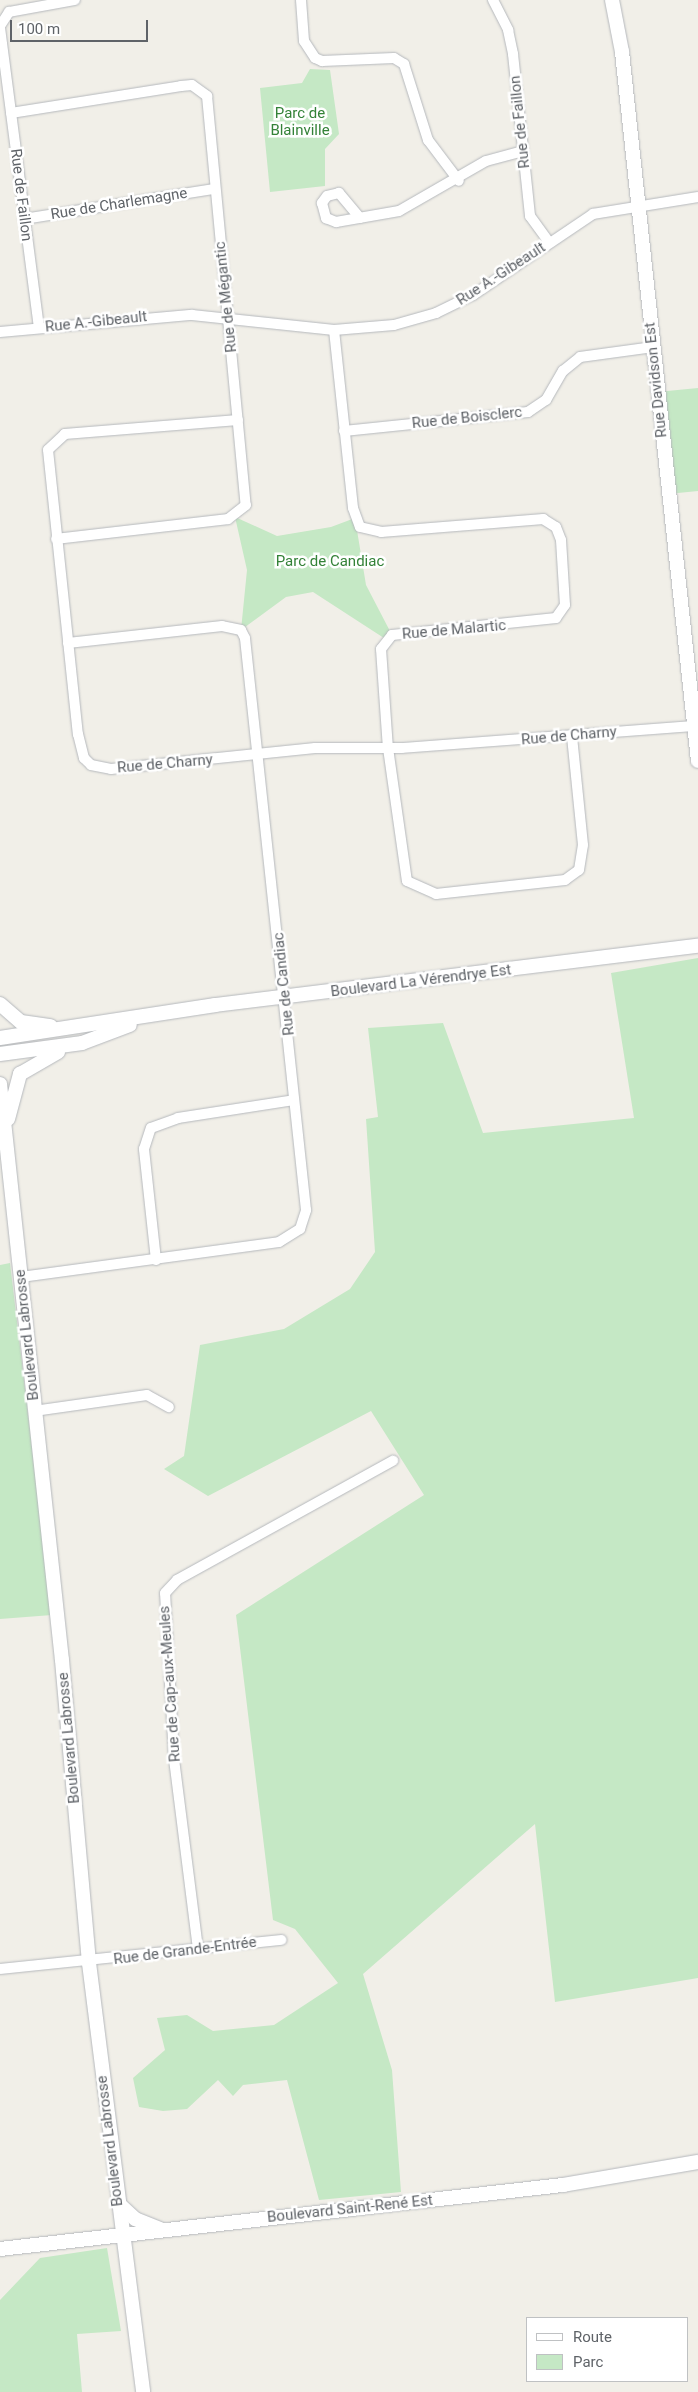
<!DOCTYPE html>
<html>
<head>
<meta charset="utf-8">
<style>
	body { margin:0 }
	#map { position:relative; width:698px; height:2392px; overflow:hidden; background:#f1efe8; font-family:Roboto,sans-serif }
	div>[style] { position:absolute }
	.green>* { inset:0; background:#c5e8c5 }
	.roads { filter:drop-shadow(0 0 1px #b5b8bc) drop-shadow(0 0 1px #b5b8bc) }
	.street>* { height:10px; margin:-5px; padding:0 5px; transform-origin:5px; border-radius:5px; background:#fff }
	.secondary>* { height:14px; margin:-7px; padding:0 7px; transform-origin:7px; border-radius:7px; background:#fff }
	span { translate:-50% -50%; white-space:nowrap; text-align:center; line-height:1.15; -webkit-text-stroke:5px #fff; paint-order:stroke }
	.park-label { font-size:15px; color:#348238 }
	.street-label { font-size:15px; color:#5f6368 }
	.legend { position:absolute; left:526px; top:2317px; width:162px; height:65px; box-sizing:border-box; background:#fff; border:1px solid #bfc1c3; margin:0; padding:6px 9px; list-style:none; font-size:15px; color:#5f6368 }
	.legend li { display:flex; align-items:center; gap:10px; height:25px }
	.legend b { width:25px; border:1px solid #bfc1c3 }
	.scale { position:absolute; left:10px; top:20px; width:138px; height:22px; box-sizing:border-box; border:2px solid #5f6368; border-top:0; padding-left:6px; font-size:15px; line-height:18px; white-space:nowrap; color:#5f6368; -webkit-text-stroke:4px #fff; paint-order:stroke }
</style>
</head>
<body>
<div id="map">
	<div class="green">
		<i style="clip-path:polygon(310px 69px,330px 70px,339px 134px,325px 149px,325px 186px,270px 192px,260px 88px,302px 83px)"></i>
		<i style="clip-path:polygon(698px 388px,698px 491px,668px 494px,657px 392px)"></i>
		<i style="clip-path:polygon(235px 517px,277px 536px,331px 527px,355px 518px,366px 585px,392px 635px,387px 640px,313px 592px,286px 597px,241px 630px,247px 570px)"></i>
		<i style="clip-path:polygon(698px 958px,698px 1978px,555px 2002px,535px 1824px,363px 1974px,392px 2070px,401px 2192px,319px 2200px,287px 2080px,243px 2085px,233px 2096px,218px 2080px,187px 2109px,163px 2111px,139px 2107px,133px 2078px,165px 2050px,157px 2018px,187px 2015px,213px 2031px,274px 2025px,338px 1983px,295px 1929px,273px 1920px,236px 1615px,424px 1495px,371px 1411px,208px 1496px,164px 1469px,184px 1456px,200px 1345px,284px 1329px,350px 1289px,375px 1252px,366px 1119px,378px 1117px,368px 1028px,443px 1023px,483px 1133px,634px 1118px,611px 973px)"></i>
		<i style="clip-path:polygon(10px 1263px,52px 1615px,0 1619px,0 1265px)"></i>
		<i style="clip-path:polygon(107px 2248px,121px 2331px,77px 2334px,82px 2392px,0 2392px,0 2300px,40px 2258px)"></i>
	</div>
	<div class="roads">
		<div class="street">
			<i style="left:301px;top:0;width:41px;rotate:85.8deg"></i>
			<i style="left:304px;top:41px;width:20px;rotate:57deg"></i>
			<i style="left:315px;top:58px;width:8px;rotate:23deg"></i>
			<i style="left:322px;top:61px;width:72px;rotate:-2.4deg"></i>
			<i style="left:394px;top:58px;width:12px;rotate:31deg"></i>
			<i style="left:404px;top:64px;width:80px;rotate:72.5deg"></i>
			<i style="left:428px;top:140px;width:51px;rotate:52.9deg"></i>
			<i style="left:493px;top:0;width:34px;rotate:63deg"></i>
			<i style="left:508px;top:30px;width:25px;rotate:78deg"></i>
			<i style="left:513px;top:54px;width:163px;rotate:84deg"></i>
			<i style="left:530px;top:216px;width:32px;rotate:54deg"></i>
			<i style="left:11px;top:113px;width:172px;rotate:-9deg"></i>
			<i style="left:181px;top:86px;width:11px;rotate:-5deg"></i>
			<i style="left:192px;top:85px;width:19px;rotate:36deg"></i>
			<i style="left:207px;top:96px;width:411px;rotate:84.6deg"></i>
			<i style="left:246px;top:505px;width:23px;rotate:142deg"></i>
			<i style="left:228px;top:519px;width:173px;rotate:173.4deg"></i>
			<i style="left:360px;top:218px;width:33px;rotate:-130deg"></i>
			<i style="left:339px;top:193px;width:12px;rotate:166deg"></i>
			<i style="left:327px;top:196px;width:9px;rotate:126deg"></i>
			<i style="left:322px;top:203px;width:16px;rotate:75deg"></i>
			<i style="left:326px;top:218px;width:11px;rotate:22deg"></i>
			<i style="left:336px;top:222px;width:64px;rotate:-9.9deg"></i>
			<i style="left:399px;top:211px;width:100px;rotate:-29.9deg"></i>
			<i style="left:486px;top:161px;width:38px;rotate:-15deg"></i>
			<i style="left:24px;top:219px;width:191px;rotate:-9deg"></i>
			<i style="left:39px;top:328px;width:305px;rotate:-97.4deg"></i>
			<i style="left:0;top:26px;width:17px;rotate:-57deg"></i>
			<i style="left:9px;top:12px;width:67px;rotate:-10.3deg"></i>
			<i style="left:334px;top:330px;width:179px;rotate:83.9deg"></i>
			<i style="left:353px;top:508px;width:20px;rotate:70deg"></i>
			<i style="left:360px;top:527px;width:22px;rotate:13deg"></i>
			<i style="left:381px;top:532px;width:163px;rotate:-4.6deg"></i>
			<i style="left:543px;top:519px;width:15px;rotate:32deg"></i>
			<i style="left:556px;top:527px;width:14px;rotate:69deg"></i>
			<i style="left:561px;top:540px;width:65px;rotate:86.5deg"></i>
			<i style="left:565px;top:605px;width:16px;rotate:125deg"></i>
			<i style="left:556px;top:618px;width:165px;rotate:174.1deg"></i>
			<i style="left:392px;top:635px;width:18px;rotate:128deg"></i>
			<i style="left:381px;top:649px;width:99px;rotate:86deg"></i>
			<i style="left:388px;top:748px;width:134px;rotate:81.9deg"></i>
			<i style="left:407px;top:881px;width:32px;rotate:24deg"></i>
			<i style="left:436px;top:894px;width:130px;rotate:-6.2deg"></i>
			<i style="left:565px;top:880px;width:17px;rotate:-36deg"></i>
			<i style="left:579px;top:870px;width:25px;rotate:-81deg"></i>
			<i style="left:583px;top:845px;width:110px;rotate:-95.8deg"></i>
			<i style="left:0;top:332px;width:193px;rotate:-5.1deg"></i>
			<i style="left:192px;top:315px;width:143px;rotate:6deg"></i>
			<i style="left:334px;top:330px;width:60px;rotate:-4.8deg"></i>
			<i style="left:394px;top:325px;width:44px;rotate:-15.9deg"></i>
			<i style="left:436px;top:313px;width:41px;rotate:-25.9deg"></i>
			<i style="left:473px;top:295px;width:145px;rotate:-34deg"></i>
			<i style="left:593px;top:214px;width:106px;rotate:-9.2deg"></i>
			<i style="left:238px;top:420px;width:174px;rotate:175.4deg"></i>
			<i style="left:65px;top:434px;width:23px;rotate:137deg"></i>
			<i style="left:48px;top:450px;width:286px;rotate:84deg"></i>
			<i style="left:78px;top:734px;width:25px;rotate:76deg"></i>
			<i style="left:84px;top:758px;width:10px;rotate:45deg"></i>
			<i style="left:91px;top:765px;width:20px;rotate:11deg"></i>
			<i style="left:111px;top:769px;width:205px;rotate:-5.9deg"></i>
			<i style="left:315px;top:748px;width:87px"></i>
			<i style="left:402px;top:748px;width:297px;rotate:-4.3deg"></i>
			<i style="left:344px;top:431px;width:185px;rotate:-5.9deg"></i>
			<i style="left:528px;top:412px;width:22px;rotate:-34deg"></i>
			<i style="left:546px;top:400px;width:34px;rotate:-60deg"></i>
			<i style="left:563px;top:371px;width:22px;rotate:-39deg"></i>
			<i style="left:580px;top:357px;width:74px;rotate:-7.8deg"></i>
			<i style="left:156px;top:1260px;width:112px;rotate:-96.2deg"></i>
			<i style="left:144px;top:1149px;width:22px;rotate:-72deg"></i>
			<i style="left:151px;top:1128px;width:29px;rotate:-20deg"></i>
			<i style="left:178px;top:1118px;width:117px;rotate:-8.8deg"></i>
			<i style="left:21px;top:1277px;width:260px;rotate:-7.7deg"></i>
			<i style="left:279px;top:1242px;width:25px;rotate:-32deg"></i>
			<i style="left:300px;top:1229px;width:20px;rotate:-72deg"></i>
			<i style="left:306px;top:1210px;width:575px;rotate:-96.09deg"></i>
			<i style="left:245px;top:638px;width:9px;rotate:-117deg"></i>
			<i style="left:241px;top:630px;width:19px;rotate:-168deg"></i>
			<i style="left:222px;top:626px;width:155px;rotate:173.7deg"></i>
			<i style="left:34px;top:1411px;width:114px;rotate:-8.1deg"></i>
			<i style="left:147px;top:1395px;width:25px;rotate:29deg"></i>
			<i style="left:198px;top:1949px;width:193px;rotate:-97.2deg"></i>
			<i style="left:174px;top:1758px;width:165px;rotate:-93.1deg"></i>
			<i style="left:165px;top:1593px;width:18px;rotate:-47deg"></i>
			<i style="left:177px;top:1580px;width:247px;rotate:-28.9deg"></i>
			<i style="left:0;top:1969px;width:283px;rotate:-5.9deg"></i>
		</div>
		<div class="secondary">
			<i style="left:612px;top:0;width:53px;rotate:79.1deg"></i>
			<i style="left:622px;top:52px;width:713px;rotate:83.88deg"></i>
			<i style="left:0;top:1004px;width:28px;rotate:41deg"></i>
			<i style="left:21px;top:1022px;width:30px;rotate:8deg"></i>
			<i style="left:0;top:1038px;width:218px;rotate:-8.7deg"></i>
			<i style="left:215px;top:1005px;width:487px;rotate:-7deg"></i>
			<i style="left:0;top:1054px;width:83px;rotate:-7.6deg"></i>
			<i style="left:82px;top:1043px;width:51px;rotate:-20.6deg"></i>
			<i style="left:0;top:1084px;width:579px;rotate:83.86deg"></i>
			<i style="left:62px;top:1660px;width:304px;rotate:84.9deg"></i>
			<i style="left:89px;top:1963px;width:432px;rotate:82.8deg"></i>
			<i style="left:8px;top:1119px;width:47px;rotate:-75.1deg"></i>
			<i style="left:20px;top:1074px;width:44px;rotate:-30.1deg"></i>
			<i style="left:118px;top:2203px;width:23px;rotate:43deg"></i>
			<i style="left:135px;top:2219px;width:27px;rotate:22deg"></i>
			<i style="left:0;top:2249px;width:567px;rotate:-6.49deg"></i>
			<i style="left:563px;top:2185px;width:137px;rotate:-9.7deg"></i>
		</div>
	</div>
	<div class="park-label">
		<span style="left:300px;top:122px">Parc de<br>Blainville</span>
		<span style="left:330px;top:562px">Parc de Candiac</span>
	</div>
	<div class="street-label">
		<span style="left:520px;top:122px;rotate:-96deg">Rue de Faillon</span>
		<span style="left:21px;top:195px;rotate:83deg">Rue de Faillon</span>
		<span style="left:119px;top:204px;rotate:-9deg">Rue de Charlemagne</span>
		<span style="left:501px;top:274px;rotate:-33deg">Rue A.-Gibeault</span>
		<span style="left:226px;top:297px;rotate:-96deg">Rue de Mégantic</span>
		<span style="left:96px;top:322px;rotate:-6deg">Rue A.-Gibeault</span>
		<span style="left:656px;top:380px;rotate:-96deg">Rue Davidson Est</span>
		<span style="left:467px;top:418px;rotate:-6deg">Rue de Boisclerc</span>
		<span style="left:454px;top:630px;rotate:-5deg">Rue de Malartic</span>
		<span style="left:569px;top:736px;rotate:-5deg">Rue de Charny</span>
		<span style="left:165px;top:764px;rotate:-5deg">Rue de Charny</span>
		<span style="left:421px;top:981px;rotate:-7deg">Boulevard La Vérendrye Est</span>
		<span style="left:284px;top:984px;rotate:-96deg">Rue de Candiac</span>
		<span style="left:27px;top:1335px;rotate:-96deg">Boulevard Labrosse</span>
		<span style="left:170px;top:1684px;rotate:-94deg">Rue de Cap-aux-Meules</span>
		<span style="left:69px;top:1738px;rotate:-95deg">Boulevard Labrosse</span>
		<span style="left:185px;top:1951px;rotate:-7deg">Rue de Grande-Entrée</span>
		<span style="left:110px;top:2141px;rotate:-97deg">Boulevard Labrosse</span>
		<span style="left:350px;top:2209px;rotate:-6deg">Boulevard Saint-René Est</span>
	</div>
	<ul class="legend">
	<li><b style="height:6px;background:#fff"></b>Route</li>
	<li><b style="height:14px;background:#c5e8c5"></b>Parc</li>
	</ul>
	<div class="scale">100 m</div>
</div>
</body>
</html>
